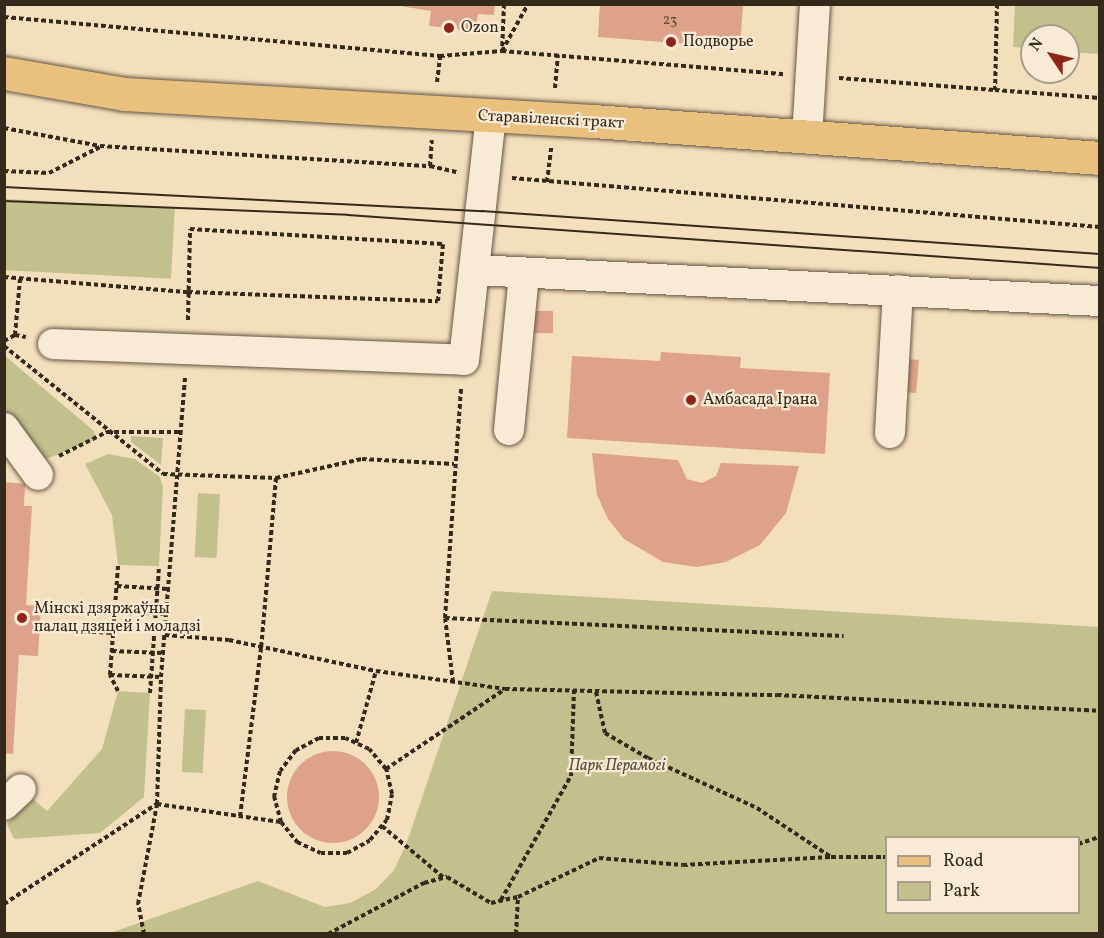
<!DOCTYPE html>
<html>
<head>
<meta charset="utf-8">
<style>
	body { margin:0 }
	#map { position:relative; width:1104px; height:938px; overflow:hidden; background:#f4dfbd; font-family:Vollkorn,serif }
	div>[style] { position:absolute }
	.green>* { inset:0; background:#c2c08d; transform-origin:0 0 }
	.building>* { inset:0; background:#dda289; transform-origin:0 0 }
	.round { border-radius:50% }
	.path>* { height:4px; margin-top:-2px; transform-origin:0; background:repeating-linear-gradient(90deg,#34291b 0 4.5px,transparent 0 7.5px) }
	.roads { filter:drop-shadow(0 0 2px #645644) drop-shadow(0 0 2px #645644) }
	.minor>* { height:30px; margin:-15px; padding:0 15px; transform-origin:15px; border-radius:15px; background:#f8ead4 }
	.major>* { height:33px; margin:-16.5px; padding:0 16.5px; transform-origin:16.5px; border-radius:16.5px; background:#eac07e }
	.tram>* { height:1.5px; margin:-0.75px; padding:0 0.75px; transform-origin:0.75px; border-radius:0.75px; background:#34291b }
	.dots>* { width:16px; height:16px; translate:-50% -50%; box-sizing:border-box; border:3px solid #f8ead4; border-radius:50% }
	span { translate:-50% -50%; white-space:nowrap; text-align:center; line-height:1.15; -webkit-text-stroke:4.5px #f8ead4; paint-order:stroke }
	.number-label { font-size:14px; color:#5e4736 }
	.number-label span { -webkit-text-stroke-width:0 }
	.poi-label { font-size:16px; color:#34291b }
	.left { translate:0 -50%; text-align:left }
	.street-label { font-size:16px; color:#34291b }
	.park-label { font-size:16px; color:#584f38; font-style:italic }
	.frame { position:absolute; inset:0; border:6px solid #34291b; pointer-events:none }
	.legend { position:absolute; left:885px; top:836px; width:195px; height:78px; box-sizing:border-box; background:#f8ead4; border:2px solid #aa9d8a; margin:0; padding:8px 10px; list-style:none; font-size:18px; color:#34291b }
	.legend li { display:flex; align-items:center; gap:12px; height:30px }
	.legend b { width:30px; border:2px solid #aa9d8a }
	.north { position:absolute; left:1020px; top:24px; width:60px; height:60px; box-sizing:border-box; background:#f8ead4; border:2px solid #aa9d8a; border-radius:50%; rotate:305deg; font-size:16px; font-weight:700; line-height:24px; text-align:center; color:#34291b }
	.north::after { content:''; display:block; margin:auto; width:21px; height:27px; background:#8f2418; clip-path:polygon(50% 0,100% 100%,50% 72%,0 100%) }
</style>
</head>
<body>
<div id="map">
	<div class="green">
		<i style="clip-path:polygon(1015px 5px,1099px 5px,1099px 54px,1068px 52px,1068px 36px,1032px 36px,1032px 49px,1013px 47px)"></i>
		<i style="left:5px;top:199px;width:170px;height:71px;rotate:3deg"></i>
		<i style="clip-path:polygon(4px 355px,94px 431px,96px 439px,46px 459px,5px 412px)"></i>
		<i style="clip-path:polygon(131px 436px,163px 438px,161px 465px,131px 442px)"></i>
		<i style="clip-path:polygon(108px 454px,135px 459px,160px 477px,163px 487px,159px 566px,118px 565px,112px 515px,85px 464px)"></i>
		<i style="left:198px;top:493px;width:22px;height:64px;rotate:3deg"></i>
		<i style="clip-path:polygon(evenodd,492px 591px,1099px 627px,1099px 933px,110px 933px,258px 881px,325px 907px,350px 903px,376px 889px,394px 870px,406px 845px,492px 591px,886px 838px,1078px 838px,1078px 912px,886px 912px,886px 838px)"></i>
		<i style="clip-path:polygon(118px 691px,150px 693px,144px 797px,100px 833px,14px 839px,7px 824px,32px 798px,47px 811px,102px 749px)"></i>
		<i style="left:185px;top:709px;width:21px;height:63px;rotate:3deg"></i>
	</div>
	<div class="building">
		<i style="clip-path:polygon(388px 4px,495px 4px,494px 15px,478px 14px,475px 31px,429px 26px,431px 11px)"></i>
		<i style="clip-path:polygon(600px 4px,743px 4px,740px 48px,598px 37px)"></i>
		<i style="left:533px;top:311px;width:20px;height:22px"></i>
		<i style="clip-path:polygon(661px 352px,741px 357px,740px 368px,830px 373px,825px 454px,567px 438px,572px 356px,660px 361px)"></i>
		<i style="left:907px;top:359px;width:12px;height:33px;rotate:5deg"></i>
		<i style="clip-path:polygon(592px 453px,678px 460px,687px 479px,702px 483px,716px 476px,721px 463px,799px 466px,786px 513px,760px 545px,726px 562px,697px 567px,663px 562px,624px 539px,608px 519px,597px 495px)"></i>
		<i style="clip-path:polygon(4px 482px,25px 484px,24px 506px,32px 506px,26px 605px,41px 606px,38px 656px,19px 655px,13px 754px,4px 753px)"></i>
		<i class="round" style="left:287px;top:751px;width:92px;height:92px"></i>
	</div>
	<div class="path">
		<i style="left:504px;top:4px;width:47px;rotate:92.4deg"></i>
		<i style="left:502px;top:51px;width:54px;rotate:-61deg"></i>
		<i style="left:997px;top:4px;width:86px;rotate:91.3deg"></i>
		<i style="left:995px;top:90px;width:105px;rotate:4.4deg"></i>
		<i style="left:4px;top:17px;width:438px;rotate:5.1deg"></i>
		<i style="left:440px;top:56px;width:62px;rotate:-4.6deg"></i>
		<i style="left:502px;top:51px;width:283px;rotate:4.7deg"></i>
		<i style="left:839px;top:78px;width:156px;rotate:4.4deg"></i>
		<i style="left:437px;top:82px;width:26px;rotate:-83deg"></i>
		<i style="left:555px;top:88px;width:33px;rotate:-85deg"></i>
		<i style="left:4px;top:128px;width:98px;rotate:10.6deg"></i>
		<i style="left:100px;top:146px;width:331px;rotate:3.5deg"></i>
		<i style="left:430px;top:166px;width:28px;rotate:13deg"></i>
		<i style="left:430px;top:166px;width:26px;rotate:-86deg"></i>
		<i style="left:4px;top:171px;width:45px;rotate:2.5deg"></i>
		<i style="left:49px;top:173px;width:57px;rotate:-27deg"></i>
		<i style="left:512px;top:178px;width:590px;rotate:4.76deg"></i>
		<i style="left:547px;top:182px;width:35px;rotate:-83deg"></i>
		<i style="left:4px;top:277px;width:185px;rotate:4.7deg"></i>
		<i style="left:188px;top:292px;width:250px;rotate:2.1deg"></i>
		<i style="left:438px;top:301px;width:57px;rotate:-85deg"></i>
		<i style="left:188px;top:320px;width:91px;rotate:-88.7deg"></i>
		<i style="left:190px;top:229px;width:253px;rotate:3.4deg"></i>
		<i style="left:15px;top:335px;width:56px;rotate:-84.9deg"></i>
		<i style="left:4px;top:341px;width:13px;rotate:-29deg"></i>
		<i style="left:15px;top:335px;width:11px;rotate:10deg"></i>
		<i style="left:4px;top:346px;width:204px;rotate:38.8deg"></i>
		<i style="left:163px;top:474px;width:113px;rotate:2deg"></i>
		<i style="left:276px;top:478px;width:171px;rotate:95deg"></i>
		<i style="left:261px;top:648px;width:170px;rotate:97.1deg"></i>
		<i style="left:59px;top:456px;width:54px;rotate:-26.6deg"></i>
		<i style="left:107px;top:432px;width:72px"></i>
		<i style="left:276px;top:478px;width:88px;rotate:-12.5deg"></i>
		<i style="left:362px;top:459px;width:92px;rotate:3.1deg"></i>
		<i style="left:117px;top:586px;width:51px;rotate:3.4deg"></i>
		<i style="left:115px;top:612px;width:51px;rotate:2.2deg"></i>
		<i style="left:166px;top:614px;width:239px;rotate:-85.4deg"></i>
		<i style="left:445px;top:618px;width:399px;rotate:2.6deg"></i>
		<i style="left:39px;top:629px;width:74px;rotate:3.1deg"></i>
		<i style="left:165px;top:635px;width:64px;rotate:4.5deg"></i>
		<i style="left:229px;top:640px;width:150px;rotate:11.9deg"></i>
		<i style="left:376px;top:671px;width:130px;rotate:7.9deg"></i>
		<i style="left:505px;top:689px;width:272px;rotate:1.3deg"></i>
		<i style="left:777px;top:695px;width:323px;rotate:2.8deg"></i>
		<i style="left:112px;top:651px;width:51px;rotate:2.2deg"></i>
		<i style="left:110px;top:675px;width:51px;rotate:2.2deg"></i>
		<i style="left:161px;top:677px;width:63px;rotate:-85.5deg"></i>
		<i style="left:453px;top:682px;width:64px;rotate:-97.1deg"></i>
		<i style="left:445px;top:618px;width:231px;rotate:-86deg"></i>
		<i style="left:118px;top:691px;width:18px;rotate:-117deg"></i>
		<i style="left:110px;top:675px;width:110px;rotate:-85.8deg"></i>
		<i style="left:596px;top:692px;width:42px;rotate:77.6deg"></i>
		<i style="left:605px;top:733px;width:50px;rotate:30.2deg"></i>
		<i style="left:648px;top:758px;width:120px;rotate:24.6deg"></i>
		<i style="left:757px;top:808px;width:89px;rotate:33.5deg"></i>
		<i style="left:831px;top:857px;width:55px"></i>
		<i style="left:150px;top:693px;width:127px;rotate:-85.9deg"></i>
		<i style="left:356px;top:743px;width:75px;rotate:-74.5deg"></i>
		<i style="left:386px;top:769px;width:143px;rotate:-33.9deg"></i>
		<i style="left:382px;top:826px;width:81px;rotate:40deg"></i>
		<i style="left:1078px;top:844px;width:23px;rotate:-18deg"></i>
		<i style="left:501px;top:900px;width:142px;rotate:-60.6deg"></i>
		<i style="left:571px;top:776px;width:85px;rotate:-88deg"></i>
		<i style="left:4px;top:904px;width:183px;rotate:-33.2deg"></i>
		<i style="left:157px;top:804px;width:127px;rotate:-88.2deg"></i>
		<i style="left:144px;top:934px;width:31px;rotate:-101deg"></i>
		<i style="left:138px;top:904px;width:102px;rotate:-79.2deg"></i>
		<i style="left:157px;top:804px;width:125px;rotate:8.3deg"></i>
		<i style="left:281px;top:822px;width:26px;rotate:51deg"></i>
		<i style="left:297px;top:842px;width:26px;rotate:25deg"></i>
		<i style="left:321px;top:853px;width:26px"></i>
		<i style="left:347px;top:853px;width:26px;rotate:-29deg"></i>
		<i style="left:370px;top:840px;width:26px;rotate:-50deg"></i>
		<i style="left:387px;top:820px;width:26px;rotate:-79deg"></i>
		<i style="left:392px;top:794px;width:26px;rotate:-103deg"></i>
		<i style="left:386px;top:769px;width:26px;rotate:-130deg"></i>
		<i style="left:369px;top:749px;width:26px;rotate:-155deg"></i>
		<i style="left:345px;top:738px;width:26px;rotate:180deg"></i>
		<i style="left:319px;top:738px;width:26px;rotate:152deg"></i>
		<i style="left:296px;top:750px;width:26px;rotate:127deg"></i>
		<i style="left:280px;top:771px;width:26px;rotate:103deg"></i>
		<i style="left:274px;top:796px;width:27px;rotate:75deg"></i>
		<i style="left:328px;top:934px;width:109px;rotate:-28deg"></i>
		<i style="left:424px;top:883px;width:24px;rotate:-15deg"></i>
		<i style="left:447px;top:877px;width:51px;rotate:30.6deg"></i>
		<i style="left:491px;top:903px;width:28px;rotate:-13deg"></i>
		<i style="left:518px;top:897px;width:90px;rotate:-25.7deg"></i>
		<i style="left:599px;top:858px;width:84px;rotate:4.8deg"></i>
		<i style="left:683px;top:865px;width:148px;rotate:-3.1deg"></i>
		<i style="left:516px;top:934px;width:37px;rotate:-87deg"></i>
	</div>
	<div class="roads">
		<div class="minor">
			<i style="left:807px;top:138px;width:134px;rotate:-86.6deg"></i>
			<i style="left:475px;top:270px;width:626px;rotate:2.84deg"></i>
			<i style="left:53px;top:344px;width:411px;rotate:2.2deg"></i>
			<i style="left:464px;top:360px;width:245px;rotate:-83.7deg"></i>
			<i style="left:4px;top:428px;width:58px;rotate:54.1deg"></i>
			<i style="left:509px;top:430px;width:158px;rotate:-84.5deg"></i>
			<i style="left:890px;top:433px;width:143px;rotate:-86.8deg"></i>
			<i style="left:4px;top:805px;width:23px;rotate:-43deg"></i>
		</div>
		<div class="major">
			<i style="left:4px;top:73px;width:122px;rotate:9.9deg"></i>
			<i style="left:124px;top:94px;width:470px;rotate:3.3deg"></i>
			<i style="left:593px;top:121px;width:508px;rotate:4.17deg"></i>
		</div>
	</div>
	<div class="tram">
		<i style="left:4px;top:187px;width:479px;rotate:2.9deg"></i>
		<i style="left:482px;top:211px;width:619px;rotate:3.98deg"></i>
		<i style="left:4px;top:201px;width:344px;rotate:2.3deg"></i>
		<i style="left:348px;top:215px;width:754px;rotate:4.03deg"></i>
	</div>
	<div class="dots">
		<i style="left:449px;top:28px;background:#8f2418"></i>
		<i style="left:671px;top:42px;background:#8f2418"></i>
		<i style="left:691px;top:400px;background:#8f2418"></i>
		<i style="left:22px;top:618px;background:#8f2418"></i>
	</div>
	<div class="number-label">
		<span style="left:670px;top:21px">23</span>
	</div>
	<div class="poi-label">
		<span class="left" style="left:461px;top:28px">Ozon</span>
		<span class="left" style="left:683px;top:42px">Подворье</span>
		<span class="left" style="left:703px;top:400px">Амбасада Ірана</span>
		<span class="left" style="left:34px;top:618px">Мінскі дзяржаўны<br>палац дзяцей і моладзі</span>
	</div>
	<div class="street-label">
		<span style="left:551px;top:120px;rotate:3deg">Старавіленскі тракт</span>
	</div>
	<div class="park-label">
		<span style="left:617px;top:766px">Парк Перамогі</span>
	</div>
	<div class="frame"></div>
	<ul class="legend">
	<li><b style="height:8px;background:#eac07e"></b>Road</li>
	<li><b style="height:16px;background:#c2c08d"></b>Park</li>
	</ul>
	<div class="north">N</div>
</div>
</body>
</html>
